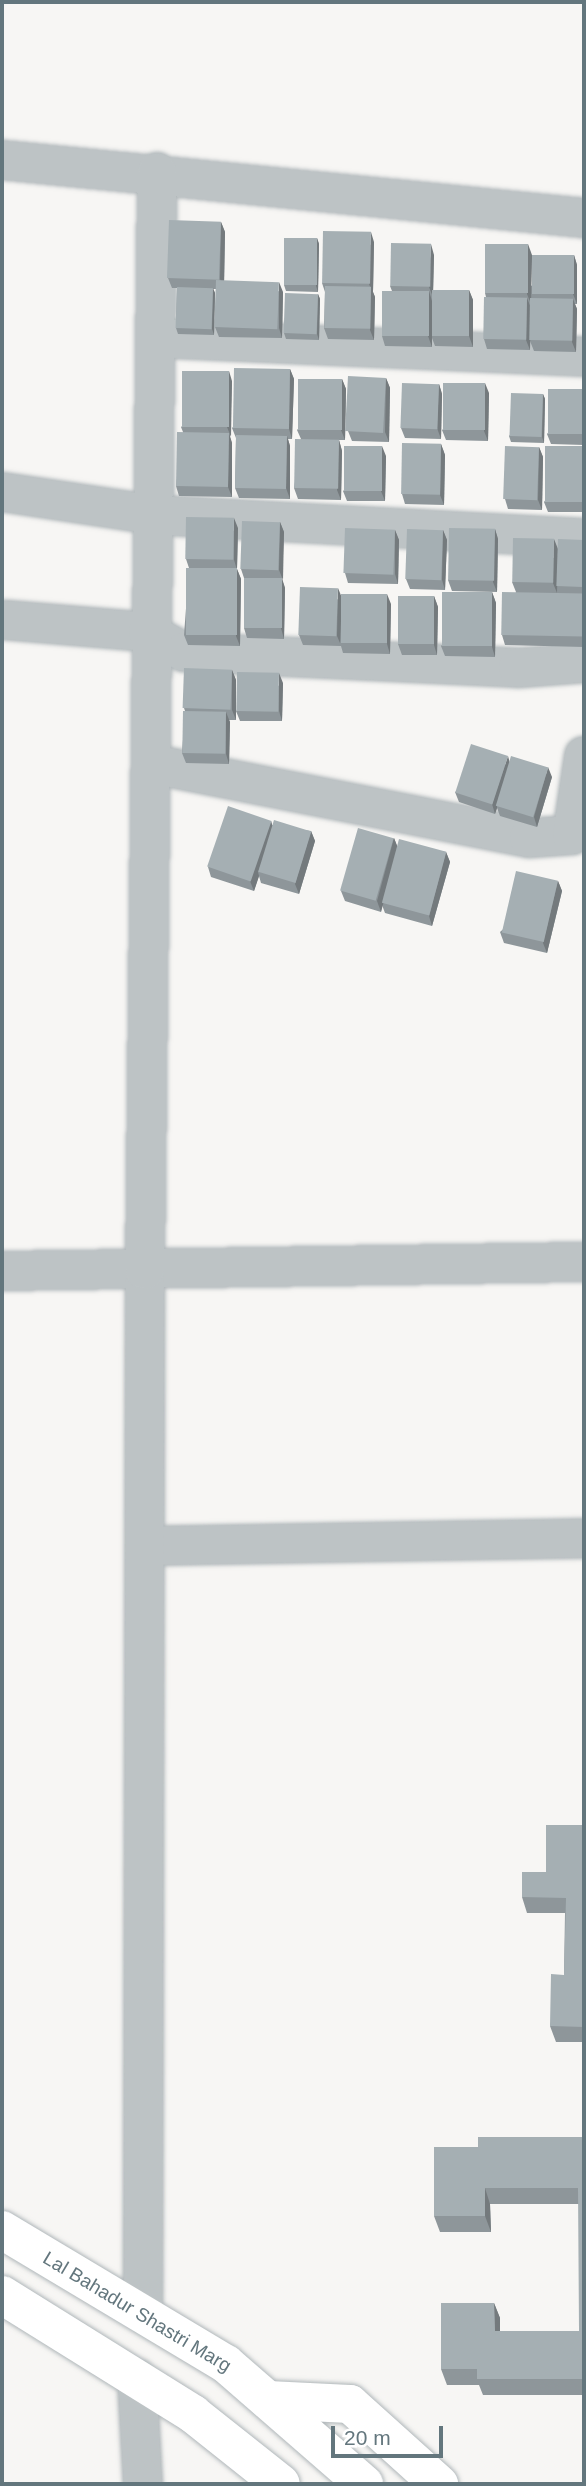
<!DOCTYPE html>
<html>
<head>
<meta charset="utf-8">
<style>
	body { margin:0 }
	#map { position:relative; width:586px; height:2486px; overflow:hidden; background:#f7f6f4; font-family:Helvetica,sans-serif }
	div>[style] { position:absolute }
	.roads { filter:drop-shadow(0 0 2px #b0b7ba) drop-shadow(0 0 2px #b0b7ba) }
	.street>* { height:38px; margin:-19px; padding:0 19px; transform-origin:19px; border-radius:19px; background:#bdc3c5 }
	.secondary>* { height:38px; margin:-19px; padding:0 19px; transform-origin:19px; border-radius:19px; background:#fff }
	.wall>* { inset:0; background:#8e969a }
	.shaded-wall>* { inset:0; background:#747a7d }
	.building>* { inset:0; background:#a5afb3; transform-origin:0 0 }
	span { translate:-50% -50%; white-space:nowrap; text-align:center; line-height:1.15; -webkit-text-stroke:7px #fff; paint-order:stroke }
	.street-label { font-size:19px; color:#63767d }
	.frame { position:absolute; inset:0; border:4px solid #63767d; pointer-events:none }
	.scale { position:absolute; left:331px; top:2426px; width:112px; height:32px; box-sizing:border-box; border:4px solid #63767d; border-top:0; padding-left:9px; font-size:21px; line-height:24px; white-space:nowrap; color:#63767d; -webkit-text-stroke:5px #fff; paint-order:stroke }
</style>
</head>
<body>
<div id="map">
	<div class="roads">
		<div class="street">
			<i style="left:2px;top:160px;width:585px;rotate:5.69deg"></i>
			<i style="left:157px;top:338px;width:427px;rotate:2.5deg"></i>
			<i style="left:2px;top:492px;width:155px;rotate:8.5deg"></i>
			<i style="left:155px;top:515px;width:430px;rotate:3.1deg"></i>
			<i style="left:5px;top:620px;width:144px;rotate:4.8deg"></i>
			<i style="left:148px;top:632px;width:41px;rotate:29.1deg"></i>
			<i style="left:184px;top:652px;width:334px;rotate:2.7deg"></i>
			<i style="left:518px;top:668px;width:66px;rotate:-4.3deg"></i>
			<i style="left:152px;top:764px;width:384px;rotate:11.1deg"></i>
			<i style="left:529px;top:838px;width:43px;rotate:-4deg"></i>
			<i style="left:572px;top:835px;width:80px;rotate:-81.4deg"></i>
			<i style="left:2px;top:1271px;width:582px;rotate:-0.89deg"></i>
			<i style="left:147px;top:1546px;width:437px;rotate:-1deg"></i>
			<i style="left:143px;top:2314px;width:1044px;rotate:-89.89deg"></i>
			<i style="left:145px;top:1270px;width:1098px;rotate:-89.37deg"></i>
			<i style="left:137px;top:2378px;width:106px;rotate:86.8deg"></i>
		</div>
		<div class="secondary">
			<i style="left:2px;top:2230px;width:261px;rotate:30.9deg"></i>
			<i style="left:226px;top:2364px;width:183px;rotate:41deg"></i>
			<i style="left:2px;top:2295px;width:225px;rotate:31.9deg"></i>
			<i style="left:193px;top:2414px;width:112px;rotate:38.5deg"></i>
			<i style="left:268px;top:2400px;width:82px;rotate:2.8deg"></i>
			<i style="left:350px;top:2404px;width:120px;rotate:42deg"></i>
		</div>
	</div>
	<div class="wall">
		<i style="clip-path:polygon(221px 222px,225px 232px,224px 281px,283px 292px,282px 338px,219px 337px,215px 327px,216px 289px,213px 289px,215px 293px,214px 335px,178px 334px,176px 328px,177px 288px,172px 288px,168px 278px)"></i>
		<i style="clip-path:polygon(317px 238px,319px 244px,318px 292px,286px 291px,284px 285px)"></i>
		<i style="clip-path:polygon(374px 242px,373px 292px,375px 297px,374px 340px,328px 339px,324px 328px,325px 292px,322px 283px)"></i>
		<i style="clip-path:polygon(434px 255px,433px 290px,469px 290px,473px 300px,473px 347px,435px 346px,432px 338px,432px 347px,385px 346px,382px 336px,392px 291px,390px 286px)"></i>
		<i style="clip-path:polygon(532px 255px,531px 286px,574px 255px,577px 265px,577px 304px,575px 304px,577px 309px,576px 352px,534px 351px,530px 341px,530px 350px,487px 349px,484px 339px,486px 297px,485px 293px)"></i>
		<i style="clip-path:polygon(318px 294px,320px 299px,319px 340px,286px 339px,284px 333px)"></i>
		<i style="clip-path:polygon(290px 369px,294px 379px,292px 439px,288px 439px,290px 446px,290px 499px,239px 498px,235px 488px,236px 438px,232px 428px)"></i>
		<i style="clip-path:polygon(386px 378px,390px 388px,389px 442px,352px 441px,348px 431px)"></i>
		<i style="clip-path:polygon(342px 379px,346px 389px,345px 440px,324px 440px,339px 440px,342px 451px,341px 500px,298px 499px,294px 488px,301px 439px,297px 430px)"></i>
		<i style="clip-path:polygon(232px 381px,230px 437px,232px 443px,232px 497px,179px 496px,176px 486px,183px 432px,181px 427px)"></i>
		<i style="clip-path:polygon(439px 384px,442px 394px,441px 439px,405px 438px,401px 428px)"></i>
		<i style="clip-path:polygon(584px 389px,584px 445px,551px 444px,547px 434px)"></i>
		<i style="clip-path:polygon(489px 393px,488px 441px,446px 440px,442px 430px)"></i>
		<i style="clip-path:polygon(543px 394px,545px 399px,544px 443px,511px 442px,509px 436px)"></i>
		<i style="clip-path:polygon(441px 444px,445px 455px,444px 505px,405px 504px,402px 494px)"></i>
		<i style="clip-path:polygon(584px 446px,584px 512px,548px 512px,544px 502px)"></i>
		<i style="clip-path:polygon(539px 447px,543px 457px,542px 510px,508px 509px,505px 499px)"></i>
		<i style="clip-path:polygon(386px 456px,385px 501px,347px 501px,343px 491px)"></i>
		<i style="clip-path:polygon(280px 522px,284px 532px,282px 580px,285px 588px,284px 639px,247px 638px,244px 628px,244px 578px,241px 569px)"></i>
		<i style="clip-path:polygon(238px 528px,237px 569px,241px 579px,240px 646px,188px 645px,184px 635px,189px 568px,186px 559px)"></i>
		<i style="clip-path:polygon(495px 529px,498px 539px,497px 592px,452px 591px,448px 580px)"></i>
		<i style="clip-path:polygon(395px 530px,399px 540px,398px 584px,348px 583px,345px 573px)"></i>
		<i style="clip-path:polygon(443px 530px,447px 540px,445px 590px,410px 589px,406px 579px)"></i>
		<i style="clip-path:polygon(584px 540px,584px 647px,505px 645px,502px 635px,516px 592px,512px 582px)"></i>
		<i style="clip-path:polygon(492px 592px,496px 603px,495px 657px,445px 656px,441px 646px)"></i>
		<i style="clip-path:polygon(341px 596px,391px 604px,390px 654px,343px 653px,341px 646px,303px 645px,299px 635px)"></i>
		<i style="clip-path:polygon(434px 596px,438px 607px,437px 655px,402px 655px,398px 644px)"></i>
		<i style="clip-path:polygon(232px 670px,236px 680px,236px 720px,229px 720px,230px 722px,229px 764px,186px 763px,182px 753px,185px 711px,184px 708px)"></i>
		<i style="clip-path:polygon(283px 683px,282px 721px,240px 721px,236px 711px)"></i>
		<i style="clip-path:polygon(510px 762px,552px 777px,537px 827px,500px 816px,497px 808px,495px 814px,459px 802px,455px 792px)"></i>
		<i style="clip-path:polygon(271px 821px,272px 825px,311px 831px,315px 841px,299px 894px,261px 883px,259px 876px,254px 891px,211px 877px,208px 867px)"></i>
		<i style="clip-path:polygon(394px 838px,397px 846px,446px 852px,450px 862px,432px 926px,385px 913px,382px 905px,381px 912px,345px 901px,341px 891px)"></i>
		<i style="clip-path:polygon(558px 881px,562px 891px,547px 953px,504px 943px,500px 932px)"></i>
		<i style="clip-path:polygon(584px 1825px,584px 2042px,556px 2042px,550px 2026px,564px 1975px,565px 1913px,527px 1913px,522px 1897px,546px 1872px)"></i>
		<i style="clip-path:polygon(584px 2137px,584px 2395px,483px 2395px,479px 2385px,447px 2385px,441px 2369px,494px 2303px,500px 2318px,500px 2331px,579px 2331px,579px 2204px,490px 2204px,491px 2232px,440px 2232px,434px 2216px,478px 2147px)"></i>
	</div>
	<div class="shaded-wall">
		<i style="clip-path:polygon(221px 222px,225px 232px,224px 289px,220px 279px)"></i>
		<i style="clip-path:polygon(371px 232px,374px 242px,373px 292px,375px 297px,374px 340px,370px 330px,371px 289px,369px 284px)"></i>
		<i style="clip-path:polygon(317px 238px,319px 244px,318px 292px,316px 286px)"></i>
		<i style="clip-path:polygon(431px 244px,434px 255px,433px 297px,429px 287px)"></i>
		<i style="clip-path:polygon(528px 244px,532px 255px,531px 304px,527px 294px)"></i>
		<i style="clip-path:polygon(574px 255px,577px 265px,577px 304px,573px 294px)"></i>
		<i style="clip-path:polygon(279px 282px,283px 292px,282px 338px,279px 328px)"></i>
		<i style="clip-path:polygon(213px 288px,215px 293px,214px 335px,212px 329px)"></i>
		<i style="clip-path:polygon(469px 290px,473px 300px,473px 347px,469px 336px)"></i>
		<i style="clip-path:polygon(429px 291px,432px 301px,432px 347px,428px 336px)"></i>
		<i style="clip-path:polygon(318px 294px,320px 299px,319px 340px,317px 334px)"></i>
		<i style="clip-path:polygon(527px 298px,531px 308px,530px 350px,526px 340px)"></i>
		<i style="clip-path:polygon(573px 299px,577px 309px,576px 352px,572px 342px)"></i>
		<i style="clip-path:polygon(290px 369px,294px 379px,292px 439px,289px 429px)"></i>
		<i style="clip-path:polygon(229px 371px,232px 381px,231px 437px,227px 427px)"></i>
		<i style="clip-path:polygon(386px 378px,390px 388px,389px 442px,385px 432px)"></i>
		<i style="clip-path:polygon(342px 379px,346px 389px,345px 440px,341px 430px)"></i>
		<i style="clip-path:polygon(485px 383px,489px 393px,488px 441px,484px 431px)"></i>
		<i style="clip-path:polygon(439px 384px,442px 394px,441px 439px,437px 428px)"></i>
		<i style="clip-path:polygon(543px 394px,545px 399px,544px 443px,542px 437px)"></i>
		<i style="clip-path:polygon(229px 433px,232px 443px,232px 497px,228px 487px)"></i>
		<i style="clip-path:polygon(287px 436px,290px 446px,290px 499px,286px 488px)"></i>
		<i style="clip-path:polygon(339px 440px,342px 451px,341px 500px,337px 490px)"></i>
		<i style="clip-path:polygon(441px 444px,445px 455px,444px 505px,440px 495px)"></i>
		<i style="clip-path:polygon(382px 446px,386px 456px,385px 501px,381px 491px)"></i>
		<i style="clip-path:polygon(539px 447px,543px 457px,542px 510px,538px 500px)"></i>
		<i style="clip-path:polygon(234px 518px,238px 528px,237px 569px,241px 579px,240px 646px,236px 636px,237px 570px,234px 560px)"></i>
		<i style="clip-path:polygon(280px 522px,284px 532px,283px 580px,279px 570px)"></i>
		<i style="clip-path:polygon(495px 529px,498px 539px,497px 592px,493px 582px)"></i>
		<i style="clip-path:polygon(395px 530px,399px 540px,398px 584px,395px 574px)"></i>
		<i style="clip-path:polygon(443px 530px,447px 540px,445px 590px,442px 580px)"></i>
		<i style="clip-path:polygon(554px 539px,558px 549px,557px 593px,553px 583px)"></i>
		<i style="clip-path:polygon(282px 578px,285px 588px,284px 639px,281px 628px)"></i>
		<i style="clip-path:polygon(338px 588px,342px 598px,340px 643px,337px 636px)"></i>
		<i style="clip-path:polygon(492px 592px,496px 603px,495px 657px,492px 647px)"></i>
		<i style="clip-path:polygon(387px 594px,391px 604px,390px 654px,387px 644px)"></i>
		<i style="clip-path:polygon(434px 596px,438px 607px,437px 655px,434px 645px)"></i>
		<i style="clip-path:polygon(232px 670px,236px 680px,236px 720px,232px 710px)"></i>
		<i style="clip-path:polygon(279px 673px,283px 683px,282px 721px,279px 711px)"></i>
		<i style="clip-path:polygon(226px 712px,230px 722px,229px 764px,226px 754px)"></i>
		<i style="clip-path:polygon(508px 756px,511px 767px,497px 806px,497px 808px,495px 814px,492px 804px)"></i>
		<i style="clip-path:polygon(548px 767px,552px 777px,537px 827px,534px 817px)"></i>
		<i style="clip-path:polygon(271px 821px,274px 831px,258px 872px,259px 876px,254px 891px,250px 881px)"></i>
		<i style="clip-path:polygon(311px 831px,315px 841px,299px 894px,295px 884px)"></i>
		<i style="clip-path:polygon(394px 838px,398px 848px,381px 912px,377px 901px)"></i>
		<i style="clip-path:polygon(446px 852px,450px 862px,432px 926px,429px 916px)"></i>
		<i style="clip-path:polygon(558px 881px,562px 891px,547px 953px,543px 943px)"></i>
		<i style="clip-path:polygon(485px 2188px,490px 2204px,491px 2232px,485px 2216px)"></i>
		<i style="clip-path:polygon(494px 2303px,500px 2318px,500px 2347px,495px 2331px)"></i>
	</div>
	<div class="building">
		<i style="left:169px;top:220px;width:52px;height:58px;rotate:2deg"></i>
		<i style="left:323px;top:231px;width:48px;height:52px;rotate:1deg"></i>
		<i style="left:284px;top:238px;width:33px;height:47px"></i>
		<i style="left:391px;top:243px;width:40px;height:43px;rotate:1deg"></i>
		<i style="left:485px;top:244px;width:43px;height:49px"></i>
		<i style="left:532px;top:255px;width:42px;height:39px"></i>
		<i style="left:216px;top:280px;width:63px;height:47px;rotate:2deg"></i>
		<i style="left:325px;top:286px;width:46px;height:42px;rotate:1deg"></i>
		<i style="left:177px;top:287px;width:36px;height:41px;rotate:2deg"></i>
		<i style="left:432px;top:290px;width:37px;height:46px"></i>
		<i style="left:382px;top:291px;width:47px;height:45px"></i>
		<i style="left:285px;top:293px;width:33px;height:40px;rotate:2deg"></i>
		<i style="left:484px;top:297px;width:43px;height:42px;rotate:1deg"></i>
		<i style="left:530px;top:298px;width:43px;height:42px;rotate:1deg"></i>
		<i style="left:234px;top:368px;width:56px;height:60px;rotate:1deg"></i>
		<i style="left:182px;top:371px;width:47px;height:56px"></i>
		<i style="left:348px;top:376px;width:38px;height:55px;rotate:3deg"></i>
		<i style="left:298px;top:379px;width:44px;height:51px"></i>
		<i style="left:402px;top:383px;width:37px;height:45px;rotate:2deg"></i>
		<i style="left:443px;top:383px;width:42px;height:47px"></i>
		<i style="left:548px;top:389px;width:36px;height:45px"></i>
		<i style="left:511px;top:393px;width:32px;height:43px;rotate:2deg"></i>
		<i style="left:177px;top:432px;width:52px;height:54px;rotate:1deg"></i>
		<i style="left:236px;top:435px;width:51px;height:53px;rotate:1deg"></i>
		<i style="left:295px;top:439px;width:44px;height:49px;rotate:1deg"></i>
		<i style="left:402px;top:443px;width:39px;height:51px;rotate:1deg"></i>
		<i style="left:344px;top:446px;width:38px;height:45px"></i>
		<i style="left:505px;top:446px;width:34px;height:53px;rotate:2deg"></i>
		<i style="left:545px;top:446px;width:39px;height:56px"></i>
		<i style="left:186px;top:517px;width:48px;height:42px;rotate:1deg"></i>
		<i style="left:242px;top:521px;width:38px;height:48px;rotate:2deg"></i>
		<i style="left:345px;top:528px;width:50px;height:45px;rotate:2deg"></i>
		<i style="left:449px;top:528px;width:46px;height:52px;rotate:1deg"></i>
		<i style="left:407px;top:529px;width:36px;height:50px;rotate:2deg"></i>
		<i style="left:513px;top:538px;width:41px;height:44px;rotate:1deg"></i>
		<i style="left:558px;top:539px;width:26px;height:47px;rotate:2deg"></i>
		<i style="left:186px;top:568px;width:51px;height:67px"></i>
		<i style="left:244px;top:578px;width:38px;height:50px"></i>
		<i style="left:300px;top:587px;width:38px;height:48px;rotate:2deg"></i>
		<i style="left:442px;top:592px;width:50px;height:54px"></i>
		<i style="left:502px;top:592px;width:82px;height:43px;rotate:1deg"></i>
		<i style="left:341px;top:594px;width:46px;height:49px"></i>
		<i style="left:398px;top:596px;width:36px;height:48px"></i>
		<i style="left:184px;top:668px;width:48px;height:40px;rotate:2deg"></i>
		<i style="left:237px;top:672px;width:42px;height:39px;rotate:1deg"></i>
		<i style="left:183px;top:711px;width:43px;height:42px;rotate:1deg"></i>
		<i style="left:471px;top:744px;width:39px;height:51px;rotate:18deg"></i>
		<i style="left:511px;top:756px;width:39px;height:52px;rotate:17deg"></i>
		<i style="left:228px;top:806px;width:46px;height:64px;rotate:19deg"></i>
		<i style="left:274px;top:820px;width:39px;height:54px;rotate:17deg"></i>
		<i style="left:358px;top:828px;width:37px;height:65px;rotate:16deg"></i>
		<i style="left:399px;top:839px;width:49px;height:66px;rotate:15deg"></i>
		<i style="left:516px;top:871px;width:43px;height:63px;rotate:13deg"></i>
		<i style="clip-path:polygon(546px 1825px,584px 1825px,584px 2027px,550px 2026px,551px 1974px,564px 1975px,566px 1898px,522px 1897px,522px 1872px,546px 1872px)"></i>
		<i style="clip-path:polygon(478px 2137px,584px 2137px,584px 2379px,477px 2379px,477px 2369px,441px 2369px,441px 2303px,494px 2303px,495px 2331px,579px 2331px,578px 2188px,485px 2188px,485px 2216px,434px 2216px,434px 2147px,478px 2147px)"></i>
	</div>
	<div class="street-label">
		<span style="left:137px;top:2312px;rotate:31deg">Lal Bahadur Shastri Marg</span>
	</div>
	<div class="frame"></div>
	<div class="scale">20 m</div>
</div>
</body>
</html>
